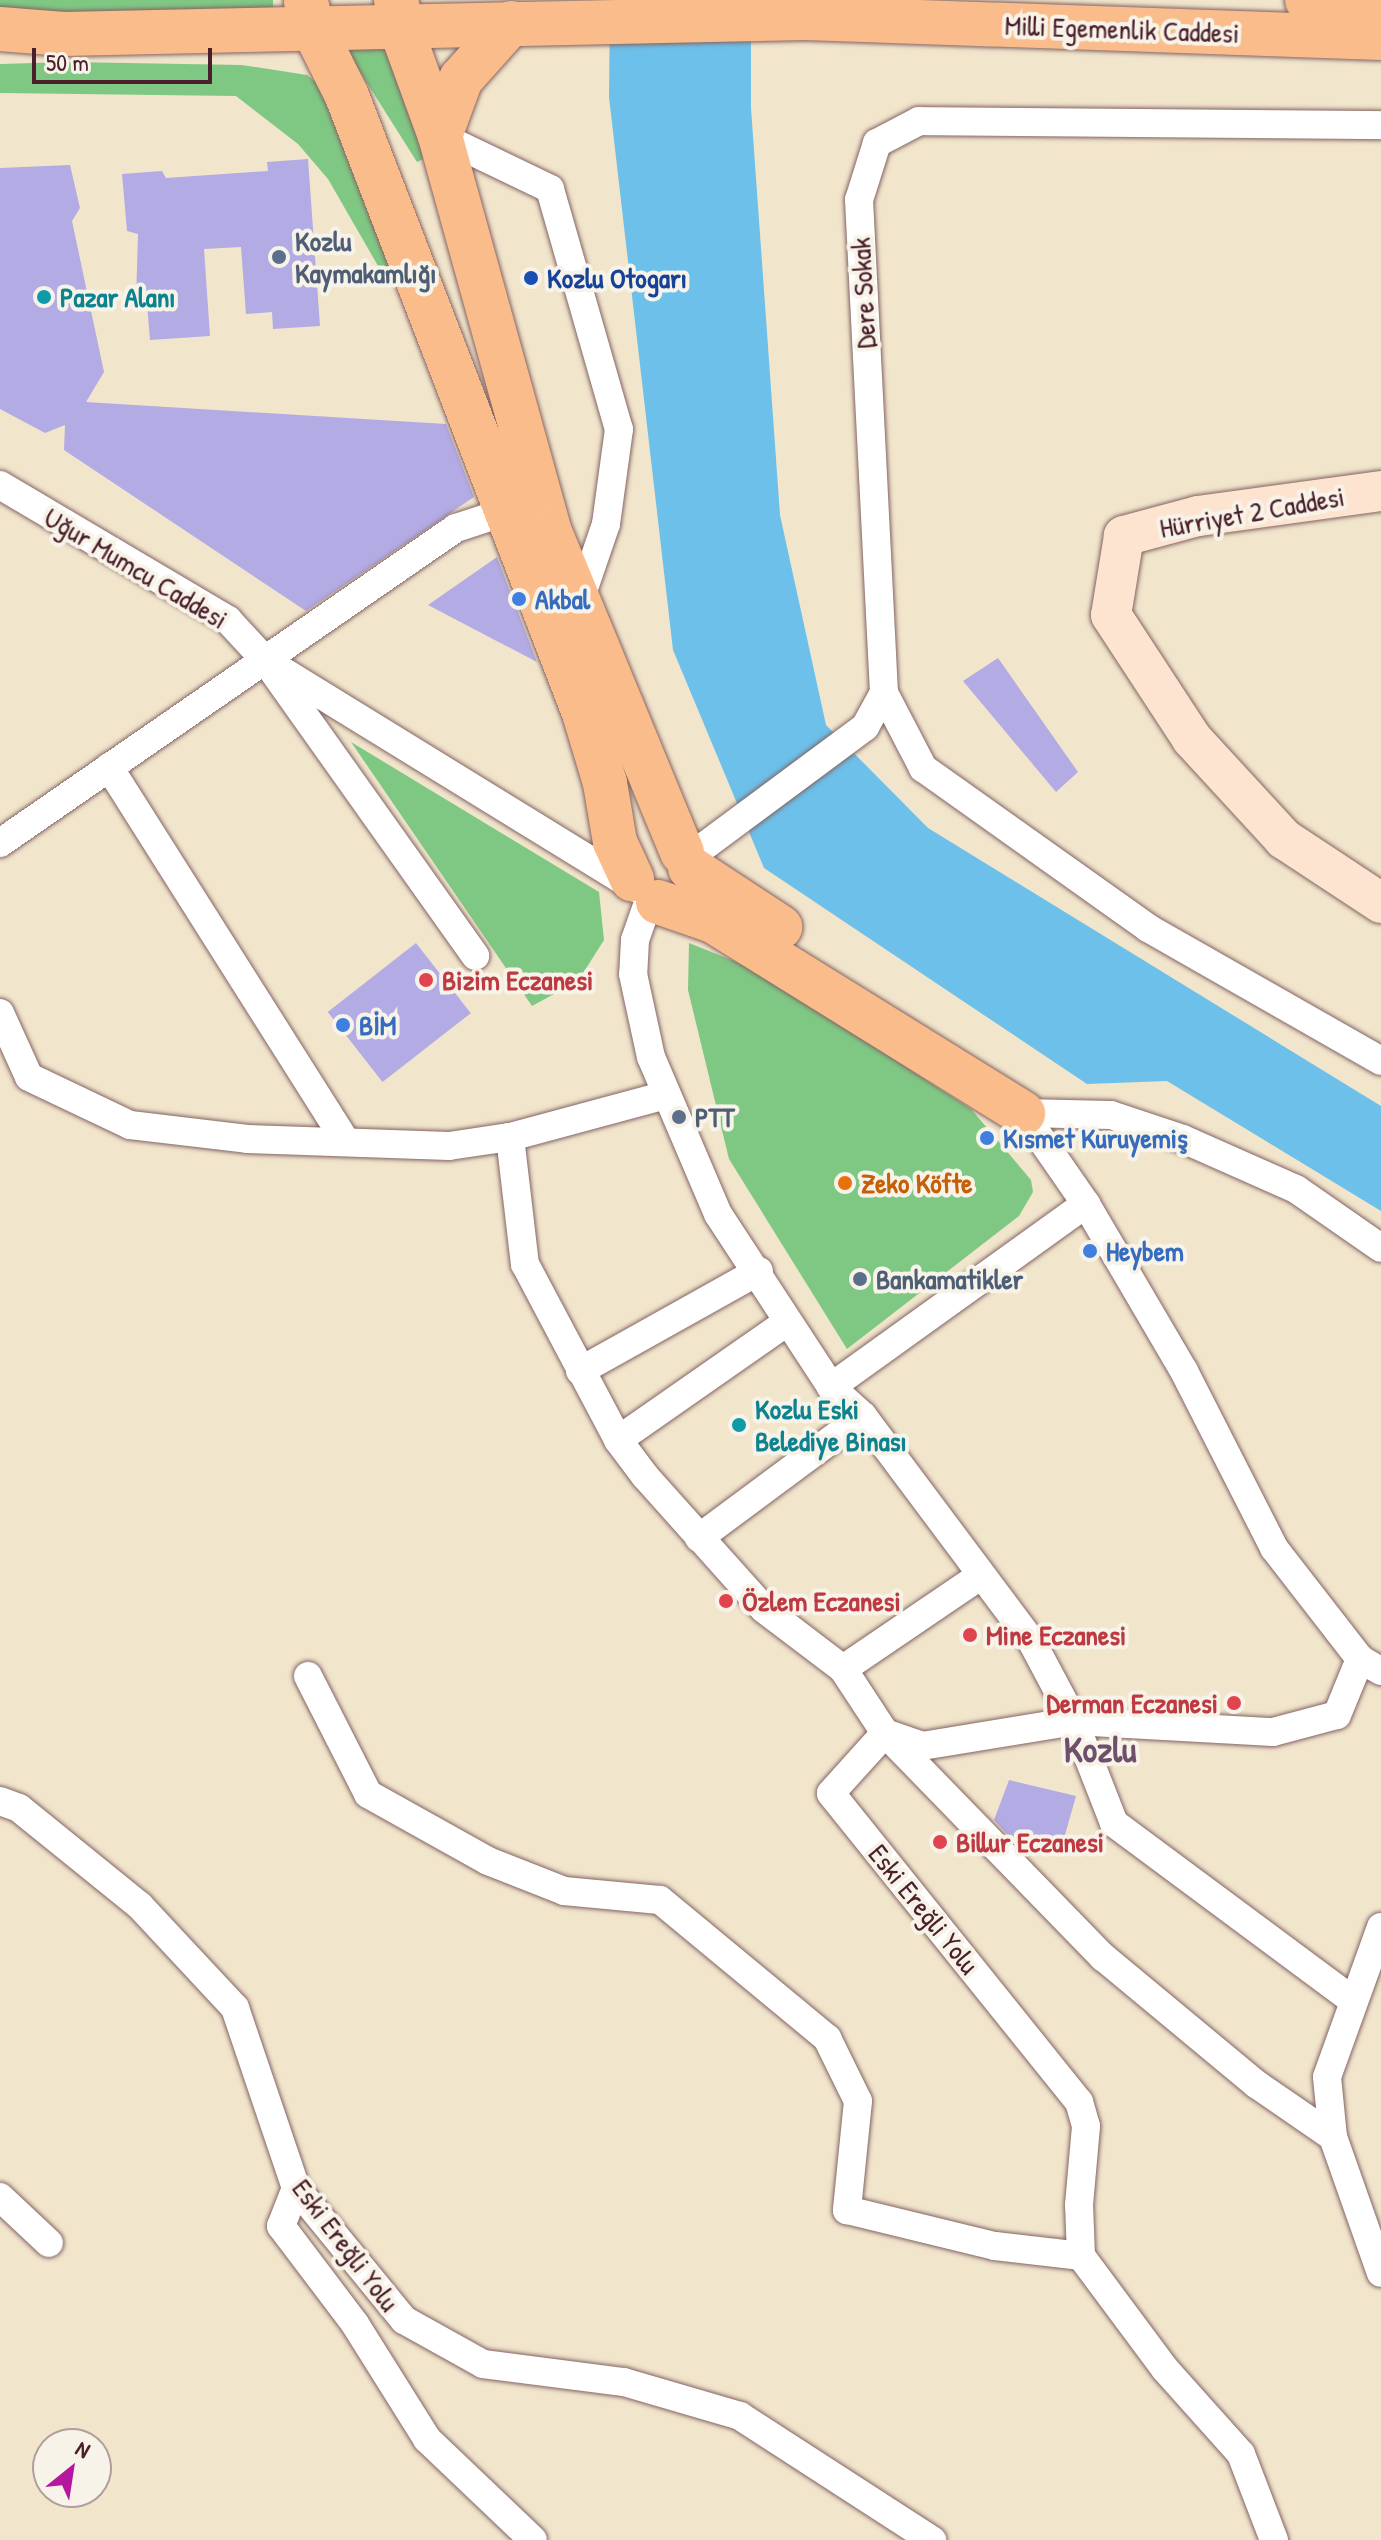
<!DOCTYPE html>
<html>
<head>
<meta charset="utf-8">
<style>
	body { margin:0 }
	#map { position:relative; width:1381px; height:2540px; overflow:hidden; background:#f1e5cc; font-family:"Patrick Hand",sans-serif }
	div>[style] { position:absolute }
	.green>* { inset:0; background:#7fc884; transform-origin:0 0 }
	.water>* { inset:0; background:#6dc0e9 }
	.building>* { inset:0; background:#b3abe4; transform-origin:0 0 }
	.roads { filter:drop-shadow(0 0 2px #846463) drop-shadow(0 0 2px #846463) }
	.street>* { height:28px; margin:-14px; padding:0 14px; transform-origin:14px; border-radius:14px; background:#fff }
	.secondary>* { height:40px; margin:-20px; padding:0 20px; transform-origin:20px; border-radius:20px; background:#fde4d1 }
	.highway>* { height:44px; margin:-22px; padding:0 22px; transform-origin:22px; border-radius:22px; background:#fabc8b }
	.dots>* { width:22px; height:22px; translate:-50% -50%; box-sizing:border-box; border:4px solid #f7f3e8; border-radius:50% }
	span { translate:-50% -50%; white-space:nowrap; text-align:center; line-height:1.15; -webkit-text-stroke:8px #f7f3e8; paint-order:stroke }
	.street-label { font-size:28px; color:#4a1f2b }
	.service-label { font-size:28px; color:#4e5e75; font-weight:700 }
	.left { translate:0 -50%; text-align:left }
	.transit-label { font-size:28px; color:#164399; font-weight:700 }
	.culture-label { font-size:28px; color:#0d838f; font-weight:700 }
	.shop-label { font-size:28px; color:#366cbe; font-weight:700 }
	.health-label { font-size:28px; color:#be3a42; font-weight:700 }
	.right { translate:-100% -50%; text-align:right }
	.food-label { font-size:28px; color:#c56008; font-weight:700 }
	.district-label { font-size:36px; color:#6f506c; font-weight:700 }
	.north { position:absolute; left:32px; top:2428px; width:80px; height:80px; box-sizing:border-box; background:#f7f3e8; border:2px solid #b29e9c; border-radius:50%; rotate:30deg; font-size:22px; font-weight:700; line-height:32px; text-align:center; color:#4a1f2b }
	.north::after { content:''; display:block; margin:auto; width:28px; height:36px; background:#b5179e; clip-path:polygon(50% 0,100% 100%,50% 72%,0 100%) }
	.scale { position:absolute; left:32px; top:48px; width:180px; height:36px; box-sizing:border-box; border:4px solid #4a1f2b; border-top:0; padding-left:10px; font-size:24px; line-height:28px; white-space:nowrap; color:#4a1f2b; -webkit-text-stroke:6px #f7f3e8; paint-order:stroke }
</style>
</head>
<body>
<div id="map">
	<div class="green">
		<i style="left:0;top:0;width:273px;height:15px"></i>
		<i style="clip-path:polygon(383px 40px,428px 157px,417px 162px,343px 45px)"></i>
		<i style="clip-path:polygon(69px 62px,242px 65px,307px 75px,328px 92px,401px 275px,385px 278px,328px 179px,298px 144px,236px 96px,0 93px,0 64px)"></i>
		<i style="clip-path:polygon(351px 742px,599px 892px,604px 940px,578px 981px,532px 1006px)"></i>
		<i style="clip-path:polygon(689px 943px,754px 969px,971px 1109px,1031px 1180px,1033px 1192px,1019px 1216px,847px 1349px,729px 1159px,688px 990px)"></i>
	</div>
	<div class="water">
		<i style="clip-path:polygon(610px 0,751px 0,751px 108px,780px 515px,826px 725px,928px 828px,1381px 1106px,1381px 1211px,1167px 1081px,1087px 1084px,764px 868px,673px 650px,609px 97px)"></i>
	</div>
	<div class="building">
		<i style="clip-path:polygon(308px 159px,320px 326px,273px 329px,272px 312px,246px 314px,241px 247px,204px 249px,210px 336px,150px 340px,147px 304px,136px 301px,138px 234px,127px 231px,122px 174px,162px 171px,166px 178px,268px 171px,267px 162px)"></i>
		<i style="clip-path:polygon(70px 165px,80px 208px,72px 221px,104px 372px,86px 402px,446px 424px,474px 497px,306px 611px,64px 450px,65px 425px,45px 433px,0 409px,0 168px)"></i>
		<i style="clip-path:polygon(497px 557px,537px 662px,428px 605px)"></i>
		<i style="clip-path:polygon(998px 658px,1078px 772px,1056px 792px,963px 681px)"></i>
		<i style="left:416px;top:943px;width:89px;height:112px;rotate:52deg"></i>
		<i style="clip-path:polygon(1009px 1780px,1076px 1796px,1061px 1849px,1010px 1837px,994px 1820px)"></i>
	</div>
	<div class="roads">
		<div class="street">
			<i style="left:440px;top:136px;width:122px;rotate:25.7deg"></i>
			<i style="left:550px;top:189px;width:250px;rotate:74deg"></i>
			<i style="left:619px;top:429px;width:96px;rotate:97.8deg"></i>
			<i style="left:606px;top:524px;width:87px;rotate:108.9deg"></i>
			<i style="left:0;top:485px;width:265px;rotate:30.6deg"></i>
			<i style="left:228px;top:620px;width:54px;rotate:47.2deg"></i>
			<i style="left:265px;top:660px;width:363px;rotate:54.6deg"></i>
			<i style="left:276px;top:667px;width:422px;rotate:31.6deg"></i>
			<i style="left:884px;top:693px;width:85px;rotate:62.5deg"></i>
			<i style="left:923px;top:768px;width:276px;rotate:35.4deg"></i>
			<i style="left:1148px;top:928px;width:268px;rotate:29.7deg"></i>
			<i style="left:109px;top:767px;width:441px;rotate:57.7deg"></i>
			<i style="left:0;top:843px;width:554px;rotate:-34.64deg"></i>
			<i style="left:456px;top:528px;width:52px;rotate:-18.1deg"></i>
			<i style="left:687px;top:859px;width:222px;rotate:-36.6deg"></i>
			<i style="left:865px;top:727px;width:39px;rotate:-61deg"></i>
			<i style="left:884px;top:693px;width:494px;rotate:-92.9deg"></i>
			<i style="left:859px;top:200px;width:60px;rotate:-72.5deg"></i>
			<i style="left:877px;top:143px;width:47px;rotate:-27.6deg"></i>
			<i style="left:919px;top:121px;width:462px;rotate:0.5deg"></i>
			<i style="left:649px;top:900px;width:42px;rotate:109.3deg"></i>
			<i style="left:635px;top:940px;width:34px;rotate:93deg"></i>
			<i style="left:633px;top:974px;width:85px;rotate:77.8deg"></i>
			<i style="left:651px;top:1057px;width:171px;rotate:66.9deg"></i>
			<i style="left:718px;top:1214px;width:207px;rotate:56.8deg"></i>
			<i style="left:831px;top:1387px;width:43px;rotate:42.2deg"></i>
			<i style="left:863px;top:1416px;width:282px;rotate:53.2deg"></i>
			<i style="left:1032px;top:1642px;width:89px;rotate:62deg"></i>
			<i style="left:1074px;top:1721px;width:110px;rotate:68.6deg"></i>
			<i style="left:1114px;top:1823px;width:297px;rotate:36.6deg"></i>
			<i style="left:0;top:1013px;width:70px;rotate:65.6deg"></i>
			<i style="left:29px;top:1077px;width:112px;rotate:25.4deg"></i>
			<i style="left:130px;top:1125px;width:118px;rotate:6.8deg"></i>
			<i style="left:247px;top:1139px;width:202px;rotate:2deg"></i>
			<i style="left:449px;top:1146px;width:62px;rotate:-8.4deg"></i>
			<i style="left:510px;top:1137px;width:162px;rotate:-15.1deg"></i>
			<i style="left:1023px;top:1113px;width:111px;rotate:55.3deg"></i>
			<i style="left:1086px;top:1204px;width:194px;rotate:59.6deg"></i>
			<i style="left:1184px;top:1371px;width:199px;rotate:63deg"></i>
			<i style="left:1274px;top:1548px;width:140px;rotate:52.2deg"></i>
			<i style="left:1360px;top:1659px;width:24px;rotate:30deg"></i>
			<i style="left:1023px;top:1113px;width:88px;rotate:1.3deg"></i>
			<i style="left:1111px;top:1115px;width:76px;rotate:18.4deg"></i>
			<i style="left:1183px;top:1139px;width:124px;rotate:23.9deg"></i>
			<i style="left:1296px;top:1189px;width:103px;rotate:34.8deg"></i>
			<i style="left:510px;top:1137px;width:128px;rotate:83.3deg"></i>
			<i style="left:525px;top:1264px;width:199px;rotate:62.1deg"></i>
			<i style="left:618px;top:1440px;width:45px;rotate:53.1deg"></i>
			<i style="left:645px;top:1476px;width:178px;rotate:48.2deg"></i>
			<i style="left:764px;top:1609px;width:99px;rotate:37.2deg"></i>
			<i style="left:843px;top:1669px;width:77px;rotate:56.7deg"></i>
			<i style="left:885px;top:1733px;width:313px;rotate:45.8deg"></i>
			<i style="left:1103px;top:1957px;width:199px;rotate:39.7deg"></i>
			<i style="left:1256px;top:2084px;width:93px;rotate:34.5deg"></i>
			<i style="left:580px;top:1371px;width:205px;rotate:-29.2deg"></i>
			<i style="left:831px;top:1387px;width:314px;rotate:-35.7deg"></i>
			<i style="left:618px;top:1440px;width:206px;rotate:-34.9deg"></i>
			<i style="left:699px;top:1538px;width:204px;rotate:-36.6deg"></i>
			<i style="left:843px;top:1669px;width:166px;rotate:-34.2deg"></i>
			<i style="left:308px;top:1676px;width:132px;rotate:63deg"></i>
			<i style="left:368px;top:1794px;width:137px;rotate:29.2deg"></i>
			<i style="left:488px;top:1861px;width:82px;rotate:21.5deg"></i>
			<i style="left:564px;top:1891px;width:96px;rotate:5.4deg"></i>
			<i style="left:660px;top:1900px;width:217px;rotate:39.6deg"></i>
			<i style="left:827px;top:2038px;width:70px;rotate:63.8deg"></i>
			<i style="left:858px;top:2101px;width:110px;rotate:95.8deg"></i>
			<i style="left:847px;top:2210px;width:152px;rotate:13.7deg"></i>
			<i style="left:995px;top:2246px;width:87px;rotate:6.6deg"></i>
			<i style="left:0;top:1801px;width:20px;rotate:20deg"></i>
			<i style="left:19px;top:1808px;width:156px;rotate:39deg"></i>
			<i style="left:140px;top:1906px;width:139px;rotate:47deg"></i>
			<i style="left:235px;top:2008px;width:190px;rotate:71.3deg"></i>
			<i style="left:296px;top:2188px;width:171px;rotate:50.7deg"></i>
			<i style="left:404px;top:2320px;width:90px;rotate:29.1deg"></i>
			<i style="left:483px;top:2364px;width:142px;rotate:7.3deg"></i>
			<i style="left:624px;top:2382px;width:121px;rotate:16.3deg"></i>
			<i style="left:740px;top:2416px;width:229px;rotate:32.9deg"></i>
			<i style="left:1381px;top:1927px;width:159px;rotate:109.8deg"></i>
			<i style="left:1327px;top:2077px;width:60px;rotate:84.3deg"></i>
			<i style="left:1333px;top:2137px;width:144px;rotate:70.6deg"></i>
			<i style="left:296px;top:2188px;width:41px;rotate:111.5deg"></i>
			<i style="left:281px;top:2226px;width:123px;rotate:52.9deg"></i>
			<i style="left:355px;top:2324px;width:136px;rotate:57.9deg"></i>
			<i style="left:427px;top:2439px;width:146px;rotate:43.6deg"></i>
			<i style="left:0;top:2197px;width:67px;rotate:43.2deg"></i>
			<i style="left:1274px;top:2540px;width:92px;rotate:-111deg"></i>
			<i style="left:1241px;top:2454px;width:114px;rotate:-131.8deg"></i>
			<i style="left:1165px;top:2369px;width:141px;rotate:-126.6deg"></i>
			<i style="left:1081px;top:2256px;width:51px;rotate:-92.2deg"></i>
			<i style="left:1079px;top:2205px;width:79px;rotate:-84.9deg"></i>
			<i style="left:1086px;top:2126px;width:25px;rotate:-106deg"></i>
			<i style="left:1079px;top:2102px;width:396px;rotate:-128.8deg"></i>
			<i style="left:831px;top:1793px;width:81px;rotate:-48deg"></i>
			<i style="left:885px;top:1733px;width:39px;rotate:19deg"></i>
			<i style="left:922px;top:1746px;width:154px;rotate:-9.3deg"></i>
			<i style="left:1074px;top:1721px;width:199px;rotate:3.2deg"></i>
			<i style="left:1273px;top:1732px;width:66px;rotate:-14.9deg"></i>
			<i style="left:1337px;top:1715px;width:61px;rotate:-67.7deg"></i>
		</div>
		<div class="secondary">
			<i style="left:1381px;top:491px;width:185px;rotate:172.2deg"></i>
			<i style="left:1198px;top:516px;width:77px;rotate:164.9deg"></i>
			<i style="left:1124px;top:536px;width:80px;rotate:99.3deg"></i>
			<i style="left:1111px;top:615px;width:148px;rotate:56.8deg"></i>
			<i style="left:1192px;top:739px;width:136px;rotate:47.4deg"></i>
			<i style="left:1284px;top:839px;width:116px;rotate:33.4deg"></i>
		</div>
		<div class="highway">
			<i style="left:396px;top:0;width:41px;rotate:77.3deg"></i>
			<i style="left:405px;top:40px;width:102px;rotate:70deg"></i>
			<i style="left:440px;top:136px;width:411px;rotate:74.5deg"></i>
			<i style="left:550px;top:532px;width:347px;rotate:67.6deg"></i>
			<i style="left:1307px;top:0;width:74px;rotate:3.9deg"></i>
			<i style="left:306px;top:2px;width:25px;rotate:76deg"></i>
			<i style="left:312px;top:26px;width:78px;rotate:63.4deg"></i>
			<i style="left:347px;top:96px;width:661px;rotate:68.99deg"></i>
			<i style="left:584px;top:713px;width:73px;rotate:73.3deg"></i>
			<i style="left:605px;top:783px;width:60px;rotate:80.4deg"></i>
			<i style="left:615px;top:842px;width:41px;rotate:65.3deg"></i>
			<i style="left:0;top:29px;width:64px;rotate:4.5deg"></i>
			<i style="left:64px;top:34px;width:742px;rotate:-1.24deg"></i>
			<i style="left:806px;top:18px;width:575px;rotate:1.99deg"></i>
			<i style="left:440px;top:136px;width:61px;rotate:-69.8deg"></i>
			<i style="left:461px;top:79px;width:75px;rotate:-48.2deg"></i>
			<i style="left:690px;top:868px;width:108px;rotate:33.2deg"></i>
			<i style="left:658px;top:902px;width:58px;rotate:19.1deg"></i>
			<i style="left:713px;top:921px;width:365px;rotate:31.8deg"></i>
		</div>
	</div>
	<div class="dots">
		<i style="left:279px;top:257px;background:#5c6f8a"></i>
		<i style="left:531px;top:278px;background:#1a4fb4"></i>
		<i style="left:44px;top:297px;background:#0f9aa8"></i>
		<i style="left:519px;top:599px;background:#3f7fe0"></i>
		<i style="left:426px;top:980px;background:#e0444e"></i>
		<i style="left:343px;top:1025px;background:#3f7fe0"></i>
		<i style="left:679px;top:1117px;background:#5c6f8a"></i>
		<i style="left:987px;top:1138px;background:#3f7fe0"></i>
		<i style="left:845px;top:1183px;background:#e8710a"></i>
		<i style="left:1090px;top:1251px;background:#3f7fe0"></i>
		<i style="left:860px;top:1279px;background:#5c6f8a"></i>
		<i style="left:739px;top:1425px;background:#0f9aa8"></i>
		<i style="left:726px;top:1601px;background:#e0444e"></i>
		<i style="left:970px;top:1635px;background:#e0444e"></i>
		<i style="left:1234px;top:1703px;background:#e0444e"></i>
		<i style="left:940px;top:1842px;background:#e0444e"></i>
	</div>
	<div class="street-label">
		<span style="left:1122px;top:29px;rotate:2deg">Milli Egemenlik Caddesi</span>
		<span style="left:863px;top:293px;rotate:-93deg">Dere Sokak</span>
		<span style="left:1252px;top:512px;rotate:-10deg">Hürriyet 2 Caddesi</span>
		<span style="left:136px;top:568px;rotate:31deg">Uğur Mumcu Caddesi</span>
		<span style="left:924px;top:1909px;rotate:51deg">Eski Ereğli Yolu</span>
		<span style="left:346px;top:2245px;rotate:53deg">Eski Ereğli Yolu</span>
	</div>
	<div class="service-label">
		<span class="left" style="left:295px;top:257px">Kozlu<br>Kaymakamlığı</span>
		<span class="left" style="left:695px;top:1117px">PTT</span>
		<span class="left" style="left:876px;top:1279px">Bankamatikler</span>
	</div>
	<div class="transit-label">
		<span class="left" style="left:547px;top:278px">Kozlu Otogarı</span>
	</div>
	<div class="culture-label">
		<span class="left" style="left:60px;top:297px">Pazar Alanı</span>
		<span class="left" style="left:755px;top:1425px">Kozlu Eski<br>Belediye Binası</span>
	</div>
	<div class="shop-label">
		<span class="left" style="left:535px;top:599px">Akbal</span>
		<span class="left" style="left:359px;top:1025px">BİM</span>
		<span class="left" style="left:1003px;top:1138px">Kısmet Kuruyemiş</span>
		<span class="left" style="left:1106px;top:1251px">Heybem</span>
	</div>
	<div class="health-label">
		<span class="left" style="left:442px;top:980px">Bizim Eczanesi</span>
		<span class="left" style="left:742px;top:1601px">Özlem Eczanesi</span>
		<span class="left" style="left:986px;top:1635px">Mine Eczanesi</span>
		<span class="right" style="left:1218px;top:1703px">Derman Eczanesi</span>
		<span class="left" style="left:956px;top:1842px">Billur Eczanesi</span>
	</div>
	<div class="food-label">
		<span class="left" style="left:861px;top:1183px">Zeko Köfte</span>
	</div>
	<div class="district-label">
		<span style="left:1100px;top:1749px">Kozlu</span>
	</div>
	<div class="north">N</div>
	<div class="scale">50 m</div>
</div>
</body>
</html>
